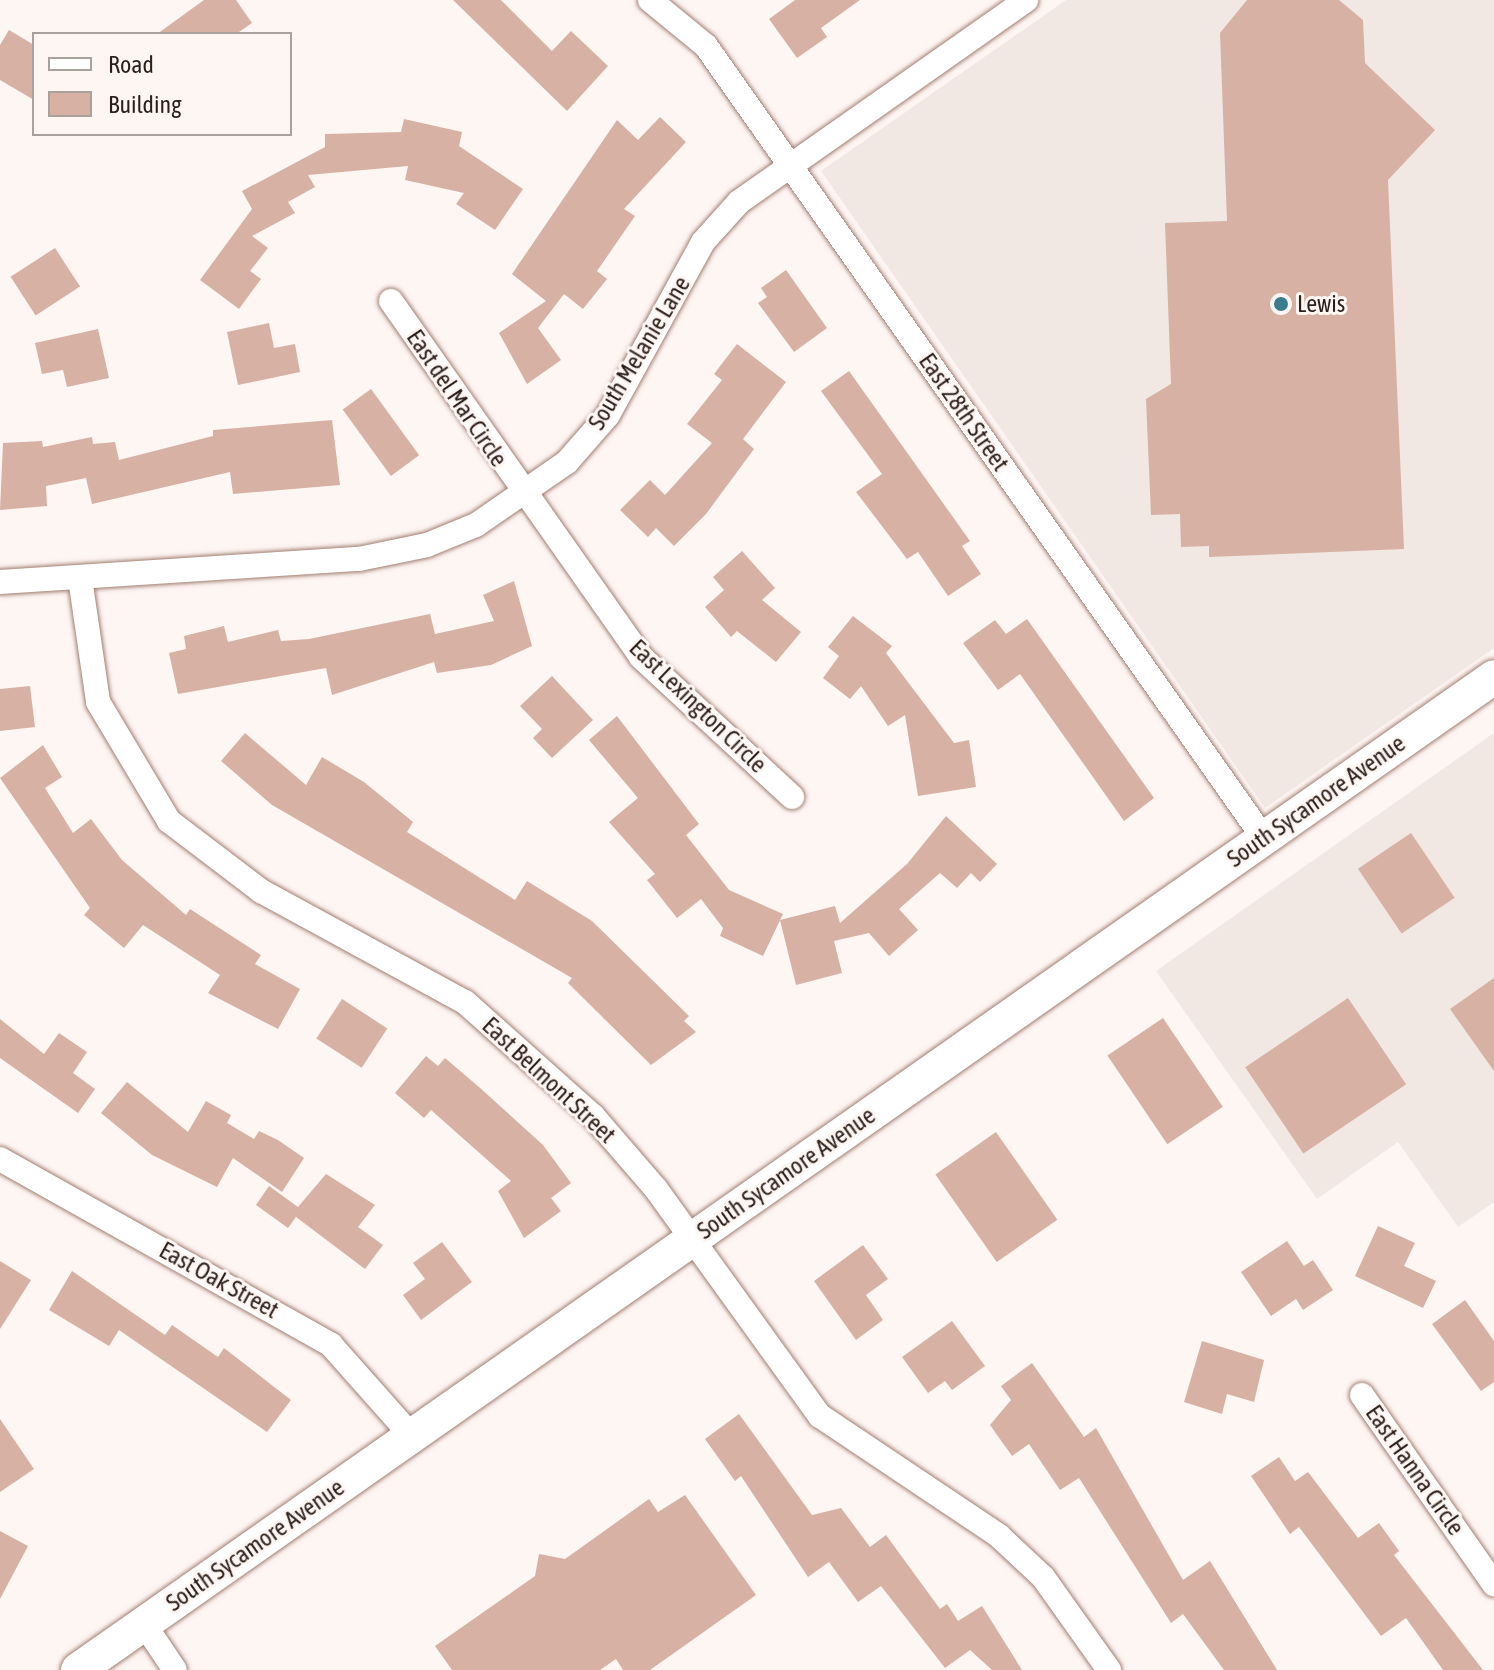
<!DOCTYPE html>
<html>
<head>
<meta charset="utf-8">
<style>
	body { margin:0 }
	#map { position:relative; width:1494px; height:1670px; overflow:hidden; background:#fef6f3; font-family:"Asap Condensed",sans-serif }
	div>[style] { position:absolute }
	.built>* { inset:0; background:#f1e7e3 }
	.building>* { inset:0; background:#d7b1a3; transform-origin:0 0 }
	.roads { filter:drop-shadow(0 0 2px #a17e71) drop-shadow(0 0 2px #a17e71) }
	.minor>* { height:24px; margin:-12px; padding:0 12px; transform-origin:12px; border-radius:12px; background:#fff }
	.secondary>* { height:34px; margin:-17px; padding:0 17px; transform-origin:17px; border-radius:17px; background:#fff }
	.dots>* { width:22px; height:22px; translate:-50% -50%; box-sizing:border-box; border:4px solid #fef6f3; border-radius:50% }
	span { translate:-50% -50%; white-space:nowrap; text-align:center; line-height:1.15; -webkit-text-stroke:6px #fef6f3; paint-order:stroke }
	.poi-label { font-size:24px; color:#2c1e19 }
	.left { translate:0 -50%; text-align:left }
	.street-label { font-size:24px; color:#2c1e19 }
	.legend { position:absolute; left:32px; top:32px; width:260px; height:104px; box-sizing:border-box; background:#fef6f3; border:2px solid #aaa09c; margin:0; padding:10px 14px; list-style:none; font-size:24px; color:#2c1e19 }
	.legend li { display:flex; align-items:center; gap:16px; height:40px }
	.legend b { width:40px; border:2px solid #aaa09c }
</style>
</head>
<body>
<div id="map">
	<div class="built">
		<i style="clip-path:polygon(1066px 0,1494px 0,1494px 648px,1265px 808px,821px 171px)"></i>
		<i style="clip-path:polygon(1494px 733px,1494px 1202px,1458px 1227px,1398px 1142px,1317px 1199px,1156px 971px)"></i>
	</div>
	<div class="building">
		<i style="clip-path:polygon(204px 0,236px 0,252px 23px,236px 34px,157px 34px)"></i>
		<i style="clip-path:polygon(453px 0,501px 0,552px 51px,571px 31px,608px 66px,567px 111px)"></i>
		<i style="clip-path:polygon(795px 0,860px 0,821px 28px,827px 37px,797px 58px,769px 19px)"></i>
		<i style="clip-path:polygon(1247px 0,1339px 0,1363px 20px,1365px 63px,1435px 130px,1388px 180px,1404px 549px,1209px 557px,1209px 546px,1181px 547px,1180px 514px,1151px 515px,1146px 399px,1171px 384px,1165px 223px,1227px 221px,1220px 33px)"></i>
		<i style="clip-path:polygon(9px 30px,34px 45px,34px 100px,0 80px,0 45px)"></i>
		<i style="clip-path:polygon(660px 117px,686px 142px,624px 209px,635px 216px,597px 271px,607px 279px,583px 309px,564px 294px,538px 328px,561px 360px,527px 384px,499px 333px,546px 301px,512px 274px,617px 120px,638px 140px)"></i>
		<i style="clip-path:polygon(404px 119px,462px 132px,459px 146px,523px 189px,495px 230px,456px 204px,464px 193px,405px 180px,408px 166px,308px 175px,315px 187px,288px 202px,295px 213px,252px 236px,268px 248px,250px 271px,261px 279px,239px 309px,200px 280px,252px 209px,242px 191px,325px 147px,325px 134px,401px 132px)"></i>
		<i style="left:55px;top:248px;width:46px;height:53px;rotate:57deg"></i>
		<i style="clip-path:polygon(786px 270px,827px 328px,794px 352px,758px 303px,767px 297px,761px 288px)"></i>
		<i style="clip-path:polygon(269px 323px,274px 348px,295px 344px,300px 372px,238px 385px,227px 332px)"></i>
		<i style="clip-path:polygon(98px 329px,109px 378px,67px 387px,63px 370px,42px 374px,35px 343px)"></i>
		<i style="clip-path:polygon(737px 344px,786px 382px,743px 439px,754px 449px,706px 514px,674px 546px,656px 528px,648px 537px,620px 510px,650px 480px,665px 495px,712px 443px,687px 424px,722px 380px,714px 374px)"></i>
		<i style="clip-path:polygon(849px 371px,970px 541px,962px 546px,981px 574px,948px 596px,918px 552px,907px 559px,856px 492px,882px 474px,821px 391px)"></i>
		<i style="left:371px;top:389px;width:82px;height:35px;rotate:54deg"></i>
		<i style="clip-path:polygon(332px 420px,340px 485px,233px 494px,230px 472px,92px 504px,86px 478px,46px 486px,47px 506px,0 510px,3px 443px,42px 441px,43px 447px,92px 437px,93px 444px,115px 442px,119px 460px,213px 436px,213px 430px)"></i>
		<i style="clip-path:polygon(742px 551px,775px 588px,762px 600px,801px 632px,776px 662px,737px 631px,731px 637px,705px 607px,724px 590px,713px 577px)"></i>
		<i style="clip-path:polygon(514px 581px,532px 646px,491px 665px,437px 673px,434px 662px,332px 695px,326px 668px,178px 694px,169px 653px,186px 649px,184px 636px,224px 626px,228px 642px,278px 630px,281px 641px,309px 639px,430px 614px,435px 634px,494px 621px,483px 595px)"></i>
		<i style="clip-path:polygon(853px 616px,892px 646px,886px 653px,954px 743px,969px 740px,976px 787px,918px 796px,905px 715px,888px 726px,861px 686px,850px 699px,823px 678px,839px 656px,828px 647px)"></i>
		<i style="clip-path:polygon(1027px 619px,1154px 798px,1124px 821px,1020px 674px,998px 690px,963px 643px,995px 620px,1006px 634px)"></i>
		<i style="clip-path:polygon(552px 676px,593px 720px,552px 758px,533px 738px,542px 729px,520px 706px)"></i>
		<i style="clip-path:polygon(30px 686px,35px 727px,0 731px,0 689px)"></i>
		<i style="clip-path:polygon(617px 716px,699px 824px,686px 835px,729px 890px,783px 914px,763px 956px,720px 936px,723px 928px,701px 899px,677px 918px,647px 880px,655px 874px,609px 822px,638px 798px,589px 740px)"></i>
		<i style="clip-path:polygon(245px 733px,306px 785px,322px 757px,364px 782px,413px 822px,407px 832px,515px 900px,527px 881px,592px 921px,689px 1016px,684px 1021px,696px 1032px,651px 1065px,568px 983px,572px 978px,272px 805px,221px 761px)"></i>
		<i style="clip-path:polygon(43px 745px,62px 777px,45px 788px,73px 833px,91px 819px,122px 860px,186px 915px,190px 909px,261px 955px,255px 964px,300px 989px,278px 1029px,208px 993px,220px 975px,143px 925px,124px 948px,84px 915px,90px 908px,0 778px)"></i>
		<i style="clip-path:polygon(946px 816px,997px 864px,980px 882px,971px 873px,957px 888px,940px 873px,899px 909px,918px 930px,889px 956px,869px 933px,834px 941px,842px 973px,796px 985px,780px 920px,835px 906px,840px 923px,907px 864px)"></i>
		<i style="left:1411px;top:833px;width:78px;height:64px;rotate:56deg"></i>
		<i style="clip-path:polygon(1494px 978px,1494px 1071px,1450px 1009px)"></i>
		<i style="left:1348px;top:998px;width:104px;height:124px;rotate:56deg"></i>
		<i style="left:342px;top:999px;width:54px;height:47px;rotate:33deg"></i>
		<i style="left:1163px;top:1018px;width:107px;height:67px;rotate:56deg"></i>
		<i style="clip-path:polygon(0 1019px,44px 1054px,59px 1033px,87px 1052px,73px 1073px,95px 1089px,78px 1113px,0 1058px)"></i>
		<i style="clip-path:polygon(426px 1056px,438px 1066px,445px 1058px,479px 1087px,543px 1145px,571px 1183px,551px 1198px,561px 1211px,524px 1238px,498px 1191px,511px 1181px,431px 1110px,424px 1118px,395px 1093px)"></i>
		<i style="clip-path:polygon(127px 1082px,188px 1132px,206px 1101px,231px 1115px,227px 1123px,254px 1139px,259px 1131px,278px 1140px,304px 1158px,282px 1192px,233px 1158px,217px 1187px,152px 1155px,101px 1113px)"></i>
		<i style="left:996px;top:1132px;width:107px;height:74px;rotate:55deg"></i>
		<i style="clip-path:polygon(326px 1174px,375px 1205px,358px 1227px,383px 1245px,365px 1269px,296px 1217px,288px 1228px,256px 1205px,269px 1186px,298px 1207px)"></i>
		<i style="clip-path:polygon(1378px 1226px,1415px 1243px,1404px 1266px,1436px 1281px,1423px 1308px,1355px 1276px)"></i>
		<i style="clip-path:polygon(1287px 1241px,1304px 1266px,1313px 1260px,1333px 1290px,1303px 1310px,1296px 1299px,1271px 1316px,1241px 1272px)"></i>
		<i style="clip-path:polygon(442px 1242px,472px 1282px,421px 1320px,403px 1295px,425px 1279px,413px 1263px)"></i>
		<i style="clip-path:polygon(863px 1245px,888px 1279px,866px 1295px,883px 1320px,856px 1340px,814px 1281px)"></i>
		<i style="clip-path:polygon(0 1261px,31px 1280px,0 1329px)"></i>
		<i style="clip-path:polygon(72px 1271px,165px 1335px,172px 1325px,218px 1357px,224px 1348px,291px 1400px,267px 1432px,119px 1330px,109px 1346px,49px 1310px)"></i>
		<i style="clip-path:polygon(1465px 1300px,1494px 1341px,1494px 1382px,1481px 1391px,1432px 1324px)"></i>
		<i style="clip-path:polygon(952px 1321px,985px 1366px,952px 1390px,945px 1381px,928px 1393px,902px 1357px)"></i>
		<i style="clip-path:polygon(1202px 1341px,1264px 1360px,1254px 1402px,1227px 1394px,1222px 1414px,1184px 1402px)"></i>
		<i style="clip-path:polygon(1032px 1363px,1084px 1437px,1096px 1428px,1183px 1580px,1210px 1561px,1277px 1670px,1224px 1670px,1183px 1614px,1171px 1623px,1079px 1478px,1060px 1490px,1029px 1444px,1012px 1456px,990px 1425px,1011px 1400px,1001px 1386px)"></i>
		<i style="clip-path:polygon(739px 1414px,812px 1515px,841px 1508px,870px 1547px,886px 1535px,940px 1609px,947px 1604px,958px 1621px,982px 1606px,1022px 1670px,992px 1670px,970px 1650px,945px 1668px,881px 1586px,858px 1602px,829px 1562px,808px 1577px,741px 1476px,735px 1481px,705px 1439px)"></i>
		<i style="clip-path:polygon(0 1419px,34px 1469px,0 1492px)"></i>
		<i style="clip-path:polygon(1279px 1457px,1295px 1481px,1308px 1472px,1358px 1538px,1379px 1523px,1399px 1551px,1394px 1555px,1483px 1670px,1443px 1670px,1406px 1618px,1381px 1636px,1299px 1527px,1290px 1534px,1251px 1476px)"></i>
		<i style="clip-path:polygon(685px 1495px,756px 1595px,650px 1670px,623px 1670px,616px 1659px,600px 1670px,452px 1670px,435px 1646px,535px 1576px,539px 1554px,565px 1559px,649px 1499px,658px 1512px)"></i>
		<i style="clip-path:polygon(0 1531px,28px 1546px,0 1599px)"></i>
	</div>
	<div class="roads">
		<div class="minor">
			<i style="left:650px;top:0;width:72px;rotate:39.4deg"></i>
			<i style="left:706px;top:46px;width:967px;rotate:54.85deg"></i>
			<i style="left:391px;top:301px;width:435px;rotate:54.9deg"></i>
			<i style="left:641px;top:657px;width:206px;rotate:42.8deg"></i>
			<i style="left:80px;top:578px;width:125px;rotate:81.7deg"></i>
			<i style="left:98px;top:702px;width:139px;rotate:59.2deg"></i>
			<i style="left:169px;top:821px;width:116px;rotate:37.3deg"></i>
			<i style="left:261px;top:891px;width:232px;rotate:28.6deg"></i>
			<i style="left:465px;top:1002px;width:171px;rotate:41.7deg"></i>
			<i style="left:593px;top:1116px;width:96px;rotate:49.2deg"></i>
			<i style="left:656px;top:1189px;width:280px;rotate:54.2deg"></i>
			<i style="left:820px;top:1416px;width:216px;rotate:33.8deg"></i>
			<i style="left:999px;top:1536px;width:60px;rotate:43deg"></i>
			<i style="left:1043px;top:1577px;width:114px;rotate:54.6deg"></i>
			<i style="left:0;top:582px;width:360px;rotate:-3.7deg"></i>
			<i style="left:359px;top:559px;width:69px;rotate:-11.6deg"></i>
			<i style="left:427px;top:545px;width:53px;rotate:-22.2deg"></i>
			<i style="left:476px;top:525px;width:111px;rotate:-34.7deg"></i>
			<i style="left:567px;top:462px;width:62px;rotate:-48.9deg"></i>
			<i style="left:608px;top:415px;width:197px;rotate:-61.2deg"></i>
			<i style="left:703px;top:242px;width:54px;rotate:-48deg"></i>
			<i style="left:739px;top:202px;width:351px;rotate:-35.1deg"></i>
			<i style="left:0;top:1159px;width:380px;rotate:29.3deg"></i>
			<i style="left:331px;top:1345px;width:120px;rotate:48.4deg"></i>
			<i style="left:1362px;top:1395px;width:231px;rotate:55.1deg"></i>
			<i style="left:144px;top:1624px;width:55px;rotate:56deg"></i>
		</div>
		<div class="secondary">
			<i style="left:78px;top:1670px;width:1729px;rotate:-35.04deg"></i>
		</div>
	</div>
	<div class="dots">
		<i style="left:1281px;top:304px;background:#3c7c8f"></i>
	</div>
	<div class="poi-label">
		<span class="left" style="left:1297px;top:304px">Lewis</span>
	</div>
	<div class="street-label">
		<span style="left:639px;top:353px;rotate:-59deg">South Melanie Lane</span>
		<span style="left:457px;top:398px;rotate:56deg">East del Mar Circle</span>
		<span style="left:964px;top:412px;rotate:55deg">East 28th Street</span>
		<span style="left:698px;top:706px;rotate:44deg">East Lexington Circle</span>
		<span style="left:1316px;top:801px;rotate:-35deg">South Sycamore Avenue</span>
		<span style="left:549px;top:1080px;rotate:43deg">East Belmont Street</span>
		<span style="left:786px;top:1173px;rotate:-35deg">South Sycamore Avenue</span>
		<span style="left:219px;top:1280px;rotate:29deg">East Oak Street</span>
		<span style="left:1415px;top:1470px;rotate:55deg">East Hanna Circle</span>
		<span style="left:255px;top:1545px;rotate:-35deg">South Sycamore Avenue</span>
	</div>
	<ul class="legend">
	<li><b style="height:10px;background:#fff"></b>Road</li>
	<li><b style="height:22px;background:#d7b1a3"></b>Building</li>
	</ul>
</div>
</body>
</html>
